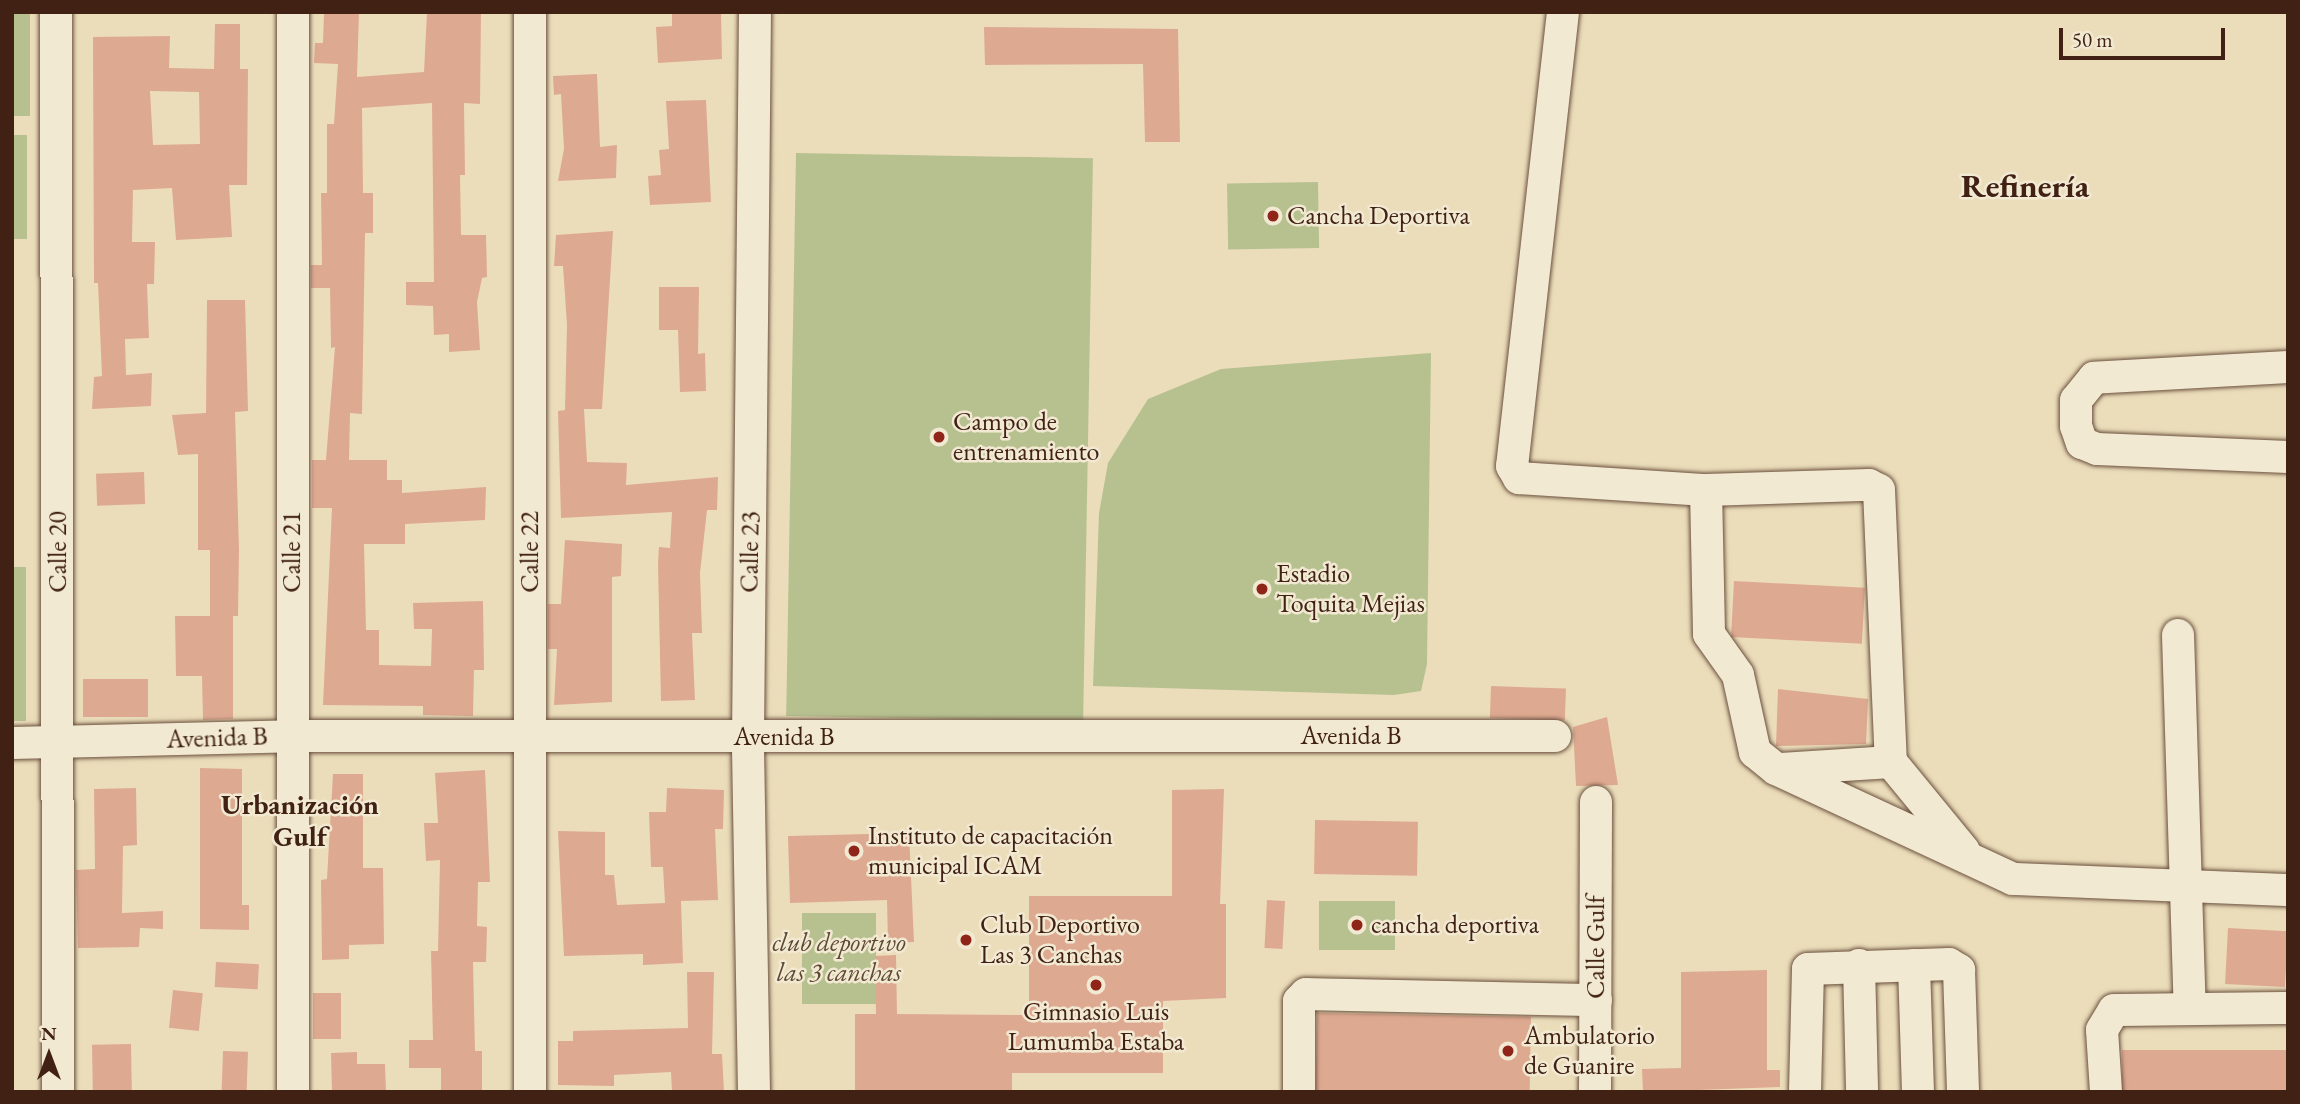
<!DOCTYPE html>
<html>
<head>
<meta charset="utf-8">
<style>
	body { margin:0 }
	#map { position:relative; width:2300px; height:1104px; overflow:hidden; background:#ebddba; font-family:"EB Garamond",serif }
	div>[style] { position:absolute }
	.green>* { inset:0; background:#b7c190; transform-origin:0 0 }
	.building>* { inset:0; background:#dea991; transform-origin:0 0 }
	.roads { filter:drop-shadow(0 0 2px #6b503e) drop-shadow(0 0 2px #6b503e) }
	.minor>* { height:32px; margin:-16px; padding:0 16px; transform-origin:16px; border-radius:16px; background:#f2e9d2 }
	.dots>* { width:19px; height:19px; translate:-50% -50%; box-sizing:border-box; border:4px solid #f2e9d2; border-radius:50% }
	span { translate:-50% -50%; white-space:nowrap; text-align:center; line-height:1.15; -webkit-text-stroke:5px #f2e9d2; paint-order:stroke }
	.poi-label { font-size:26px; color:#402114 }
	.left { translate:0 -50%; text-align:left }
	.street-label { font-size:26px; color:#402114 }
	.park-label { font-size:26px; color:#5e4933; font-style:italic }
	.neighbourhood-label { font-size:28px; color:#402114; font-weight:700 }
	.district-label { font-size:33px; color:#402114; font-weight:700 }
	.frame { position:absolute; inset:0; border:14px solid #402114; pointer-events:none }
	.north { position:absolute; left:14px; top:1020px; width:70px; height:70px; -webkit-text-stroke:5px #f2e9d2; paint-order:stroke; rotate:0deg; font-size:19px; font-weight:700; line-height:28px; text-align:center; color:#402114 }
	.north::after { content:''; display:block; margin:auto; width:24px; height:32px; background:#402114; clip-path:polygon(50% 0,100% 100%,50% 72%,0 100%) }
	.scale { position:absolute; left:2059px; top:28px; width:166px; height:32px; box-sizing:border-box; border:4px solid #402114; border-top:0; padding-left:9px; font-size:21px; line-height:24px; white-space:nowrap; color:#402114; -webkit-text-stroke:5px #f2e9d2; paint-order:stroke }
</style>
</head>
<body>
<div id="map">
	<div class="green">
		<i style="left:12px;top:13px;width:18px;height:103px"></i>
		<i style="left:12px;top:135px;width:15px;height:104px"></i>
		<i style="left:796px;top:153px;width:297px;height:563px;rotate:1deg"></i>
		<i style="left:1318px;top:182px;width:66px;height:91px;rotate:89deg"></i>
		<i style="clip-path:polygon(1431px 353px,1427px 664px,1421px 691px,1394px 695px,1093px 686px,1099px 513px,1108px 463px,1148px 399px,1221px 369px)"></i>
		<i style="left:12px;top:567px;width:14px;height:154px"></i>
		<i style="left:1319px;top:901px;width:76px;height:49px"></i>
		<i style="left:802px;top:913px;width:74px;height:91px"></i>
	</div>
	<div class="building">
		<i style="clip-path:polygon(324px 12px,359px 12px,357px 77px,424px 72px,427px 12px,481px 12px,480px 104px,464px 103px,465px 175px,460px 175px,461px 235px,486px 235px,487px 277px,482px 278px,477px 302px,480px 350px,449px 352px,449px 334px,434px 335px,433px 306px,406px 305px,406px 282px,434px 282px,432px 103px,362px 108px,363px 193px,373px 193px,373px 233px,365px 233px,362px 414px,350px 413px,349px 460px,387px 460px,387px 480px,402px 480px,402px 493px,486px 487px,485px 520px,405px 524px,405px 544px,364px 544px,366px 630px,379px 630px,379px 665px,431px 666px,432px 629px,414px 629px,413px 603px,483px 601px,484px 670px,474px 670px,473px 716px,423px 715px,423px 706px,323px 705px,332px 508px,312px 508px,312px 460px,326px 460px,335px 347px,331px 348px,330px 288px,311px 288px,311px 265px,322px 265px,321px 193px,327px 193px,327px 124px,334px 124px,338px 64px,314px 63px,315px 43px,323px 43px)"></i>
		<i style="clip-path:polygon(672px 12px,721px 12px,722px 59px,658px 63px,656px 27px,672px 26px)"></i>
		<i style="clip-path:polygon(evenodd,215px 24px,240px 24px,240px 69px,248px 69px,247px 185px,229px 185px,232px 237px,176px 240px,172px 188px,133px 190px,132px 242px,155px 242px,154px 284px,147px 284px,149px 338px,125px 339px,126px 375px,152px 373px,151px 406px,92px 409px,94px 377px,102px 376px,98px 283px,94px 283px,93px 37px,170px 36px,169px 68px,214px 69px,215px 24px,150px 91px,199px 92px,200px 144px,153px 145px,150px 91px)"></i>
		<i style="clip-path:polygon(984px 27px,1178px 29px,1180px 142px,1145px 142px,1143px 64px,985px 65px)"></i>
		<i style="clip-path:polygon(597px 74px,600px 147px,617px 145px,616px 178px,558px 181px,564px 149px,561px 94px,554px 95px,553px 76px)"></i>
		<i style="clip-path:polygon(706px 100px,711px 202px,650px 205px,648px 176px,661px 175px,659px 150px,669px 149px,666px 101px)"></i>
		<i style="clip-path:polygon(613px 231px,602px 409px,584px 409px,587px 462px,627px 463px,626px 485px,718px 477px,717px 510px,707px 510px,700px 573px,702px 633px,692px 633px,695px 700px,661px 701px,658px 564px,659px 547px,670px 548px,672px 512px,561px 518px,558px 411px,565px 410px,567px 325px,563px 266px,554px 266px,556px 235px)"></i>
		<i style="clip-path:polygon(659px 287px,699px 287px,698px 354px,705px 353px,706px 391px,680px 392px,678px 330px,659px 330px)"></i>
		<i style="clip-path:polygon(207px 300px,245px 300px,248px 411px,235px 412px,239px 550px,238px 616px,233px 616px,233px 719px,203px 720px,202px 676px,176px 676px,175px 616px,210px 616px,210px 550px,198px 550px,198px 454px,178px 455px,172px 415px,206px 413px)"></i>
		<i style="left:144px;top:472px;width:32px;height:48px;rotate:88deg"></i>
		<i style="clip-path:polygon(565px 540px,622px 544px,621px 576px,612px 577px,612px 702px,554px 705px,557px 649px,548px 649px,548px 604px,561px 604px)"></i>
		<i style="left:1734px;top:581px;width:131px;height:56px;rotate:3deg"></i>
		<i style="left:83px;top:679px;width:65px;height:38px"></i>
		<i style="left:1491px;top:686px;width:75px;height:32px;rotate:2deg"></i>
		<i style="clip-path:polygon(1778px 689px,1868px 699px,1866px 744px,1776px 746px)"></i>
		<i style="clip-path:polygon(1607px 717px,1618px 785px,1576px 786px,1573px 727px)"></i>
		<i style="clip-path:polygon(200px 768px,242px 769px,242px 905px,249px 905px,249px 930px,200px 929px)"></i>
		<i style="clip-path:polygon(485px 770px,490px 882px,478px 882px,477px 926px,487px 927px,486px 962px,473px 962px,475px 1051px,482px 1051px,482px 1092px,441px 1092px,441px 1068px,409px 1068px,409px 1040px,433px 1040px,431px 951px,438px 951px,440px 860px,426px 861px,424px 823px,438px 823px,435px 773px)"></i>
		<i style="clip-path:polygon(333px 774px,363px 774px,363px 868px,383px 868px,384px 944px,349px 945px,349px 959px,322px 960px,321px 880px,327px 879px)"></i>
		<i style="clip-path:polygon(136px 788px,137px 845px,123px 846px,122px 913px,163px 911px,163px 929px,140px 928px,139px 947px,78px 948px,76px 870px,95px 869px,94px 789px)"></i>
		<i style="clip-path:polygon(667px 788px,724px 790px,723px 829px,715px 829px,718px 900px,681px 901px,683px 963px,643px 965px,643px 954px,564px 956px,558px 831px,605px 832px,605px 875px,614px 875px,617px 905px,665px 903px,663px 867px,651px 867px,649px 812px,666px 812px)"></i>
		<i style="clip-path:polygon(1224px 789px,1220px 904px,1226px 904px,1226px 998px,1163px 1001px,1163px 1073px,1012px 1073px,1012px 1092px,855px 1092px,855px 1014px,876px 1014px,875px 956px,896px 955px,897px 1014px,1029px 1015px,1029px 896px,1172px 896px,1172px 790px)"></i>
		<i style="left:1315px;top:820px;width:103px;height:54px;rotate:1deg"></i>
		<i style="clip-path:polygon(909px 833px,914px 942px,888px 943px,887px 900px,790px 903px,788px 836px)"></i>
		<i style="left:1267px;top:900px;width:18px;height:48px;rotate:3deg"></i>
		<i style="left:2228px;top:928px;width:60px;height:56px;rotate:3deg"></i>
		<i style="left:216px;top:962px;width:43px;height:25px;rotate:3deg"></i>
		<i style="clip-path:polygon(1767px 970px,1767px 1070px,1780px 1070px,1780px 1087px,1643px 1092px,1642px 1069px,1681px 1068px,1681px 972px)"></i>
		<i style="clip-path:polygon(687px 972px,714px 972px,712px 1054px,722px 1054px,724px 1092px,672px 1092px,671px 1072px,614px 1075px,614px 1086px,558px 1085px,558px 1041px,573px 1041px,573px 1031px,688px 1028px)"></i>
		<i style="left:173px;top:990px;width:30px;height:38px;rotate:6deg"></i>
		<i style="left:313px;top:993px;width:28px;height:46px"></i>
		<i style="left:1317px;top:1013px;width:214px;height:79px;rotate:1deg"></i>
		<i style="left:131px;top:1044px;width:48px;height:39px;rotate:89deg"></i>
		<i style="left:2122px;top:1050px;width:166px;height:43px"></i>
		<i style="left:223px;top:1051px;width:25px;height:41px;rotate:2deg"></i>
		<i style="clip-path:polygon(357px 1052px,357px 1064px,385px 1064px,386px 1092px,332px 1092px,331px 1053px)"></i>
	</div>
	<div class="roads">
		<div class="minor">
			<i style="left:56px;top:12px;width:1080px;rotate:89.89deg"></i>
			<i style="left:1563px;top:12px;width:457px;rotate:96.4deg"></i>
			<i style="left:1512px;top:466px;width:14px;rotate:60deg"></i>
			<i style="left:1519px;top:478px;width:187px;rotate:3.7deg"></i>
			<i style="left:1706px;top:490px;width:144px;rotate:88.8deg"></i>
			<i style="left:1709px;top:634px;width:50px;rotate:54.7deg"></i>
			<i style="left:1738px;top:675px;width:79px;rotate:77.6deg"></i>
			<i style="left:1755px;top:752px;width:27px;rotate:39deg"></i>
			<i style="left:1776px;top:769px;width:261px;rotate:24.9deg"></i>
			<i style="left:2013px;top:879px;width:275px;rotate:2.3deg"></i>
			<i style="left:2288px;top:367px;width:194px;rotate:176.8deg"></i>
			<i style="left:2094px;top:378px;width:28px;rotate:129deg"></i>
			<i style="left:2076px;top:400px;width:26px;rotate:90deg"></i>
			<i style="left:2076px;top:426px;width:18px;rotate:71deg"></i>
			<i style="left:2082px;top:443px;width:16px;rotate:22deg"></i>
			<i style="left:2097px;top:449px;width:191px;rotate:2.4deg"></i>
			<i style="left:1706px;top:490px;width:163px;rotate:-1.8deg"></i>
			<i style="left:1869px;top:485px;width:11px;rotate:27deg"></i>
			<i style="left:1879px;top:490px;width:272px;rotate:87.5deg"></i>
			<i style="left:1891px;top:762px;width:115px;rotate:50.6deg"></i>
			<i style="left:2178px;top:635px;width:373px;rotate:88.2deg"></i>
			<i style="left:12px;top:743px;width:280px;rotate:-1.4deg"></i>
			<i style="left:292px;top:736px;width:1263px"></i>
			<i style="left:1781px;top:769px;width:110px;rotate:-3.6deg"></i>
			<i style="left:1859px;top:965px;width:127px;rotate:88.6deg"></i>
			<i style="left:1914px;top:965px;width:127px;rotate:88.2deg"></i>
			<i style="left:293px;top:1092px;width:1080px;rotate:-90deg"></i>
			<i style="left:530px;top:1092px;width:1080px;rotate:-90deg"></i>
			<i style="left:754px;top:1092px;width:354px;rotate:-91deg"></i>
			<i style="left:748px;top:738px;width:726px;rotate:-89.45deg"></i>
			<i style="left:1299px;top:1092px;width:91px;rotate:-90deg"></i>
			<i style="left:1299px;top:1001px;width:10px;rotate:-45deg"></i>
			<i style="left:1306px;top:994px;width:290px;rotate:1.2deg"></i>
			<i style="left:1595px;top:1092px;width:290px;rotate:-89.8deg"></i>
			<i style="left:1805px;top:1092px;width:123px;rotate:-88.6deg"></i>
			<i style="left:1808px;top:969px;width:141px;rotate:-2deg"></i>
			<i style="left:1949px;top:964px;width:12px;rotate:31deg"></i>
			<i style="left:1959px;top:970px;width:122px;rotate:88.1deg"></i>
			<i style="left:2106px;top:1092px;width:62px;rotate:-93.7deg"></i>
			<i style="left:2102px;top:1030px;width:23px;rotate:-59deg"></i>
			<i style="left:2114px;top:1010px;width:174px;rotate:-0.7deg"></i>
		</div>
	</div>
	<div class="dots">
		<i style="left:1273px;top:216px;background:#8f2418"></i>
		<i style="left:939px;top:437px;background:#8f2418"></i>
		<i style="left:1262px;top:589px;background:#8f2418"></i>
		<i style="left:854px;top:851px;background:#8f2418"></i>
		<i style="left:1357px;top:925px;background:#8f2418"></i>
		<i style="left:966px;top:940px;background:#8f2418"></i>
		<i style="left:1096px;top:985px;background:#8f2418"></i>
		<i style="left:1508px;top:1051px;background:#8f2418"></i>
	</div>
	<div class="poi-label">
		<span class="left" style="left:1287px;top:216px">Cancha Deportiva</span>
		<span class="left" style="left:953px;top:437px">Campo de<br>entrenamiento</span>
		<span class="left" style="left:1276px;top:589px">Estadio<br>Toquita Mejias</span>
		<span class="left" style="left:868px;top:851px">Instituto de capacitación<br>municipal ICAM</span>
		<span class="left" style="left:980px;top:940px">Club Deportivo<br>Las 3 Canchas</span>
		<span class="left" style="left:1371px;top:925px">cancha deportiva</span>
		<span style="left:1096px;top:1027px">Gimnasio Luis<br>Lumumba Estaba</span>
		<span class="left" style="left:1524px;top:1051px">Ambulatorio<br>de Guanire</span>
	</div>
	<div class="street-label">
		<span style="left:58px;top:552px;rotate:-90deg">Calle 20</span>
		<span style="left:292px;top:552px;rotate:-90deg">Calle 21</span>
		<span style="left:530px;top:552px;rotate:-90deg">Calle 22</span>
		<span style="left:750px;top:552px;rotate:-89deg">Calle 23</span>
		<span style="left:1351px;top:736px">Avenida B</span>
		<span style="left:784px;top:737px">Avenida B</span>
		<span style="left:217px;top:738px;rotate:-2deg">Avenida B</span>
		<span style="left:1596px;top:947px;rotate:-90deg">Calle Gulf</span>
	</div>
	<div class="park-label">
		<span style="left:839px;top:958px">club deportivo<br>las 3 canchas</span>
	</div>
	<div class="neighbourhood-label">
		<span style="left:300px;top:820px">Urbanización<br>Gulf</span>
	</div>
	<div class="district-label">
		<span style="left:2025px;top:186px">Refinería</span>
	</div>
	<div class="frame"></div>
	<div class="north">N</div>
	<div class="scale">50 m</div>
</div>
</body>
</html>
